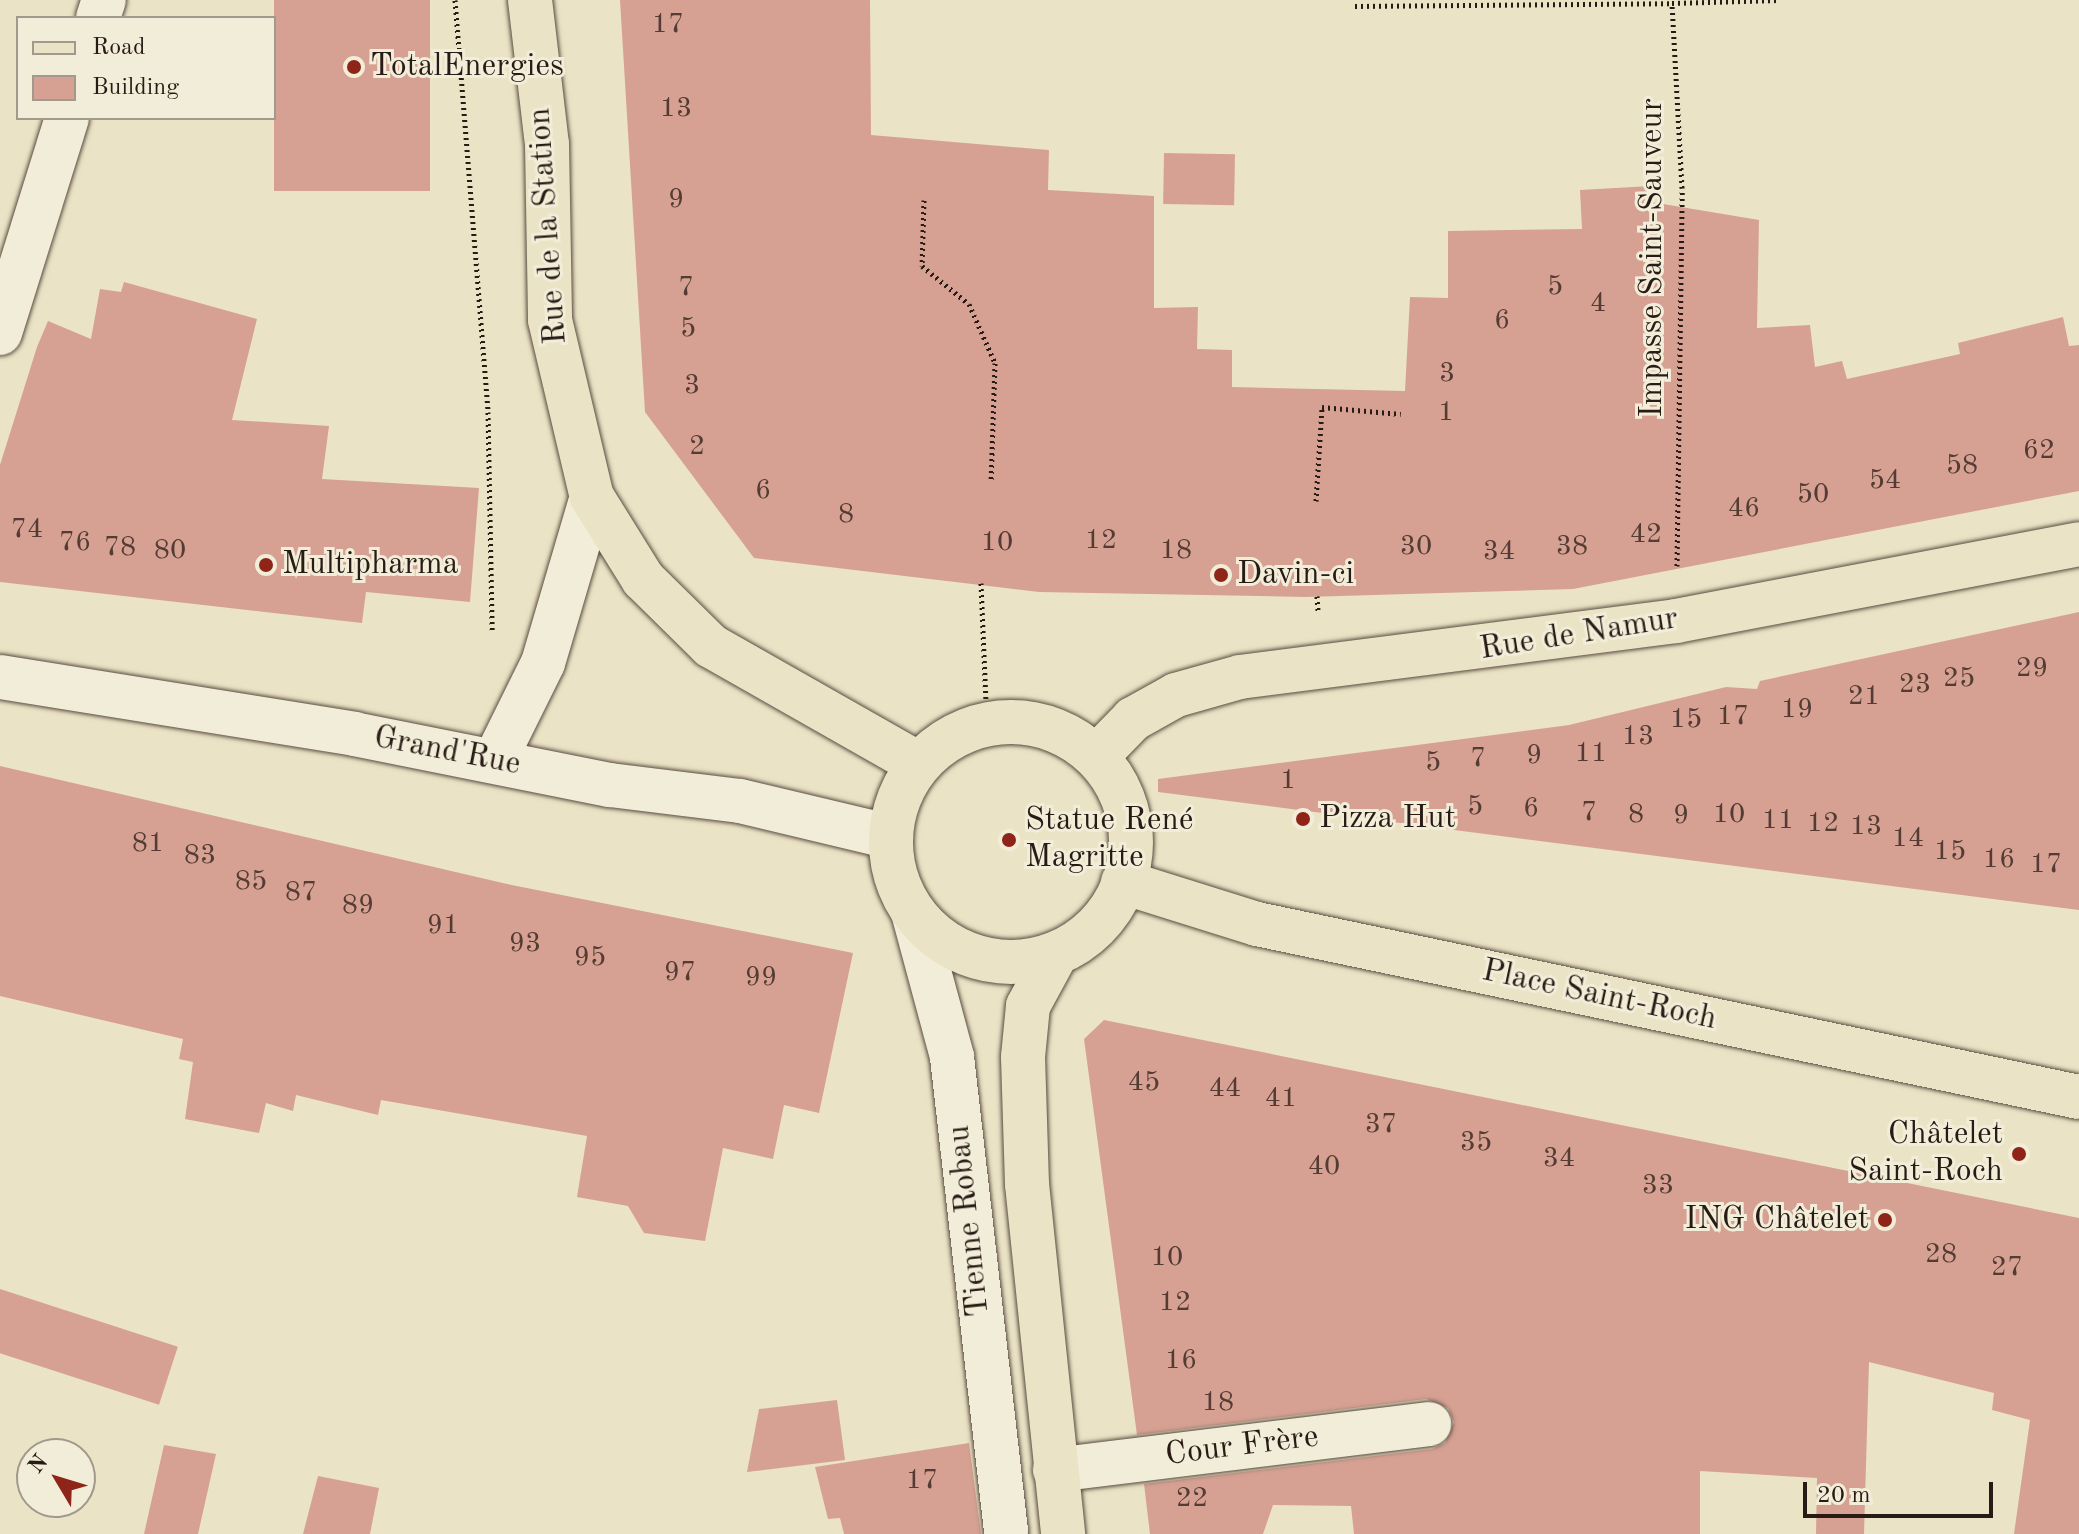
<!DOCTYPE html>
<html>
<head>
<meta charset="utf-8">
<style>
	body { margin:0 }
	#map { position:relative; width:2079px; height:1534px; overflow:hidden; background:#ebe3c5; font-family:"Old Standard TT",serif }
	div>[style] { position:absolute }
	.building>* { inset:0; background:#d6a193; transform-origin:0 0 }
	.path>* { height:5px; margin-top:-2.5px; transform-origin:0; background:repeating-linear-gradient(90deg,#281a15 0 2px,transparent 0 6px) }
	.roads { filter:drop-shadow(0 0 2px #594c41) drop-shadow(0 0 2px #594c41) }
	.minor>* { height:44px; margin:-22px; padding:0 22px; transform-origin:22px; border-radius:22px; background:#f2edd9 }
	.major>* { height:44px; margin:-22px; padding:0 22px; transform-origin:22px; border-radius:22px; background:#ebe3c5 }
	.major>.ring { margin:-22px; padding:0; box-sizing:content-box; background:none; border:44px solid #ebe3c5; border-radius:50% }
	.dots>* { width:22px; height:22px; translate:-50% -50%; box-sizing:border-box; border:4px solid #f2edd9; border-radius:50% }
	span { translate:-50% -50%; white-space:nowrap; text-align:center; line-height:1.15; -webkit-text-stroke:6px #f2edd9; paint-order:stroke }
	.number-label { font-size:28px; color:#543c34 }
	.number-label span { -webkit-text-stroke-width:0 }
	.poi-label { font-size:32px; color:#281a15 }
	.left { translate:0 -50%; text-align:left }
	.right { translate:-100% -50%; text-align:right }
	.street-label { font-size:32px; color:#281a15 }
	.legend { position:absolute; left:16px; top:16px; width:260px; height:104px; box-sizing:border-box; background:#f2edd9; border:2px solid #a1998b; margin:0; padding:10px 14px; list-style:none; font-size:24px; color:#281a15 }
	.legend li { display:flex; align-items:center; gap:16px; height:40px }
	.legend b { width:40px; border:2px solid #a1998b }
	.north { position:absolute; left:16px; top:1438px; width:80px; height:80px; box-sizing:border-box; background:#f2edd9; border:2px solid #a1998b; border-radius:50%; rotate:308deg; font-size:22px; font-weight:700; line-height:32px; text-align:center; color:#281a15 }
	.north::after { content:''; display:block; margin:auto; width:28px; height:36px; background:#8f2418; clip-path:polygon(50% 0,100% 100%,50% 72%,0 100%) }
	.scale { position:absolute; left:1803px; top:1482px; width:190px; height:36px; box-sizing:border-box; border:4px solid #281a15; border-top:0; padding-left:10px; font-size:24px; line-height:28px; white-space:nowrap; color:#281a15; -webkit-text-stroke:6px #f2edd9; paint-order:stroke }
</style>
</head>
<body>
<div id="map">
	<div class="building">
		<i style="left:274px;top:0;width:156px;height:191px"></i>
		<i style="clip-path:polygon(620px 0,870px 0,871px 135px,1049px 150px,1048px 190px,1154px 196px,1154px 308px,1198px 307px,1197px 349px,1232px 350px,1232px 387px,1405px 391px,1410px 297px,1448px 298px,1448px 231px,1582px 229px,1580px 190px,1651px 186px,1651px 202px,1759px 220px,1757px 328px,1810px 325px,1815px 367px,1842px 361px,1847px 379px,1960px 354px,1958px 343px,2063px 317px,2069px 346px,2079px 345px,2079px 491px,1573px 589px,1306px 597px,1039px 592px,754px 558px,645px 412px)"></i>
		<i style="left:1164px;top:153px;width:71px;height:51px;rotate:1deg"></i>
		<i style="clip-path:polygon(124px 282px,257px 319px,232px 420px,329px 426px,322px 479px,479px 488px,470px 602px,366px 592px,362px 623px,0 582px,0 465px,37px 347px,48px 321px,91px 339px,100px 289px,121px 292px)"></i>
		<i style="clip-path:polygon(2079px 612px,2079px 910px,1158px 792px,1158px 779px,1569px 725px,1726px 687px,1757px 689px,1760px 681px)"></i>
		<i style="clip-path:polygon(0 766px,507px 884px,853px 953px,819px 1113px,784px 1105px,773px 1159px,723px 1148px,705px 1241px,644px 1233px,628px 1206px,577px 1197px,587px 1136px,381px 1100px,378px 1115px,296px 1095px,293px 1111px,266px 1103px,259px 1133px,185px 1119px,193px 1062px,179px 1059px,183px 1039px,0 996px)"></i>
		<i style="clip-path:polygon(1104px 1020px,2079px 1218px,2079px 1534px,2014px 1534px,2030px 1420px,1992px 1410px,1994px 1393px,1869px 1362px,1864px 1534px,1816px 1534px,1817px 1478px,1700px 1471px,1700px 1534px,1354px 1534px,1351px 1506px,1273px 1505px,1263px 1534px,1150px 1534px,1144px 1484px,1432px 1449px,1445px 1443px,1454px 1422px,1448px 1408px,1426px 1399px,1137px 1435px,1084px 1039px)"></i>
		<i style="left:0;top:1289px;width:187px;height:61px;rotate:18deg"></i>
		<i style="clip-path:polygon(837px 1400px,845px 1460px,747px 1472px,759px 1409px)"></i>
		<i style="clip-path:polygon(969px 1443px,981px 1534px,844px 1534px,840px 1518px,828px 1519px,815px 1467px)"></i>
		<i style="clip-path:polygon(164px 1445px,216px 1454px,198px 1534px,144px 1534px)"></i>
		<i style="clip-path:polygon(318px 1476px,379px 1488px,370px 1534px,303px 1534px)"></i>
	</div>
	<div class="path">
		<i style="left:455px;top:0;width:413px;rotate:85.4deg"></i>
		<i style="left:488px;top:412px;width:218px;rotate:88.9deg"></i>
		<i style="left:1355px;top:6px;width:317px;rotate:-0.5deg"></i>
		<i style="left:924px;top:200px;width:66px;rotate:91.7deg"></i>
		<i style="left:922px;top:266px;width:60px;rotate:39deg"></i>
		<i style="left:969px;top:304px;width:64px;rotate:66.2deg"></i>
		<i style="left:995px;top:363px;width:118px;rotate:91.9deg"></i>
		<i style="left:1316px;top:501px;width:94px;rotate:-86.3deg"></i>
		<i style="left:1322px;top:407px;width:79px;rotate:5.1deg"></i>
		<i style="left:1677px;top:566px;width:378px;rotate:-89.2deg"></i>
		<i style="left:1682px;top:188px;width:185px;rotate:-93.1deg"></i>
		<i style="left:1672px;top:3px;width:107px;rotate:-1.6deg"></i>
		<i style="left:981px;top:583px;width:141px;rotate:87.6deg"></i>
		<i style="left:1317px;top:596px;width:15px;rotate:86deg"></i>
	</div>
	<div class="roads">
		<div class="minor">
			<i style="left:98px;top:18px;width:19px;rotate:-72deg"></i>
			<i style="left:0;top:333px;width:225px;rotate:-72.7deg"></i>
			<i style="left:0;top:677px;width:359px;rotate:9.1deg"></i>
			<i style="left:354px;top:734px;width:261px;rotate:11.3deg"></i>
			<i style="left:610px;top:785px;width:131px;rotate:7deg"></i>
			<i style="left:740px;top:801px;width:155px;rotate:13.4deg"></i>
			<i style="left:495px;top:760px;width:108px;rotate:-63.7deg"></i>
			<i style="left:543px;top:663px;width:173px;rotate:-73.6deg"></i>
			<i style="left:913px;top:912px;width:150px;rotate:74.9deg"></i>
			<i style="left:952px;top:1057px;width:480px;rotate:83.5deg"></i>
			<i style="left:1055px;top:1470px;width:377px;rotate:-7deg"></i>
		</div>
		<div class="major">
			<i style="left:530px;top:0;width:145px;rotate:83.3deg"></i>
			<i style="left:547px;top:144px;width:176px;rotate:89deg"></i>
			<i style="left:550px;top:320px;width:182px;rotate:76.7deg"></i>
			<i style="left:592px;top:497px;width:97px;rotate:58.1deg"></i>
			<i style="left:643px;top:579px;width:95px;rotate:44.6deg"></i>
			<i style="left:711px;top:646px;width:239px;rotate:29.6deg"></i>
			<i class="ring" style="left:891px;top:722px;width:196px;height:196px"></i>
			<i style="left:1097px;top:756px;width:52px;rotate:-45.8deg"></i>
			<i style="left:1133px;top:719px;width:49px;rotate:-29.2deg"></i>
			<i style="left:1176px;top:695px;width:66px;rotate:-15.7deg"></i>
			<i style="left:1240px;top:677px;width:440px;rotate:-7.3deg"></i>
			<i style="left:1676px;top:621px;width:410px;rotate:-10.8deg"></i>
			<i style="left:1123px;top:882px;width:140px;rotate:17.4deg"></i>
			<i style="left:1257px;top:924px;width:840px;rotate:11.89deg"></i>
			<i style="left:1055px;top:956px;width:57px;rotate:118.4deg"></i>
			<i style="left:1028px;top:1006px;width:51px;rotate:95.6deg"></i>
			<i style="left:1023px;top:1057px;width:127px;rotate:88.2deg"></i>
			<i style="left:1027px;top:1184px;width:352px;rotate:84.1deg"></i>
		</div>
	</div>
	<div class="dots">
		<i style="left:354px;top:67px;background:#8f2418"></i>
		<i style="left:266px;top:565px;background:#8f2418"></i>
		<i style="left:1221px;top:575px;background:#8f2418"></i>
		<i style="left:1303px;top:819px;background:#8f2418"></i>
		<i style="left:1009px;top:840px;background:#8f2418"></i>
		<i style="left:2019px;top:1154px;background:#8f2418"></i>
		<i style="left:1885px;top:1220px;background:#8f2418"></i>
	</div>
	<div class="number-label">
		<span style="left:668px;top:25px">17</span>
		<span style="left:676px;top:109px">13</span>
		<span style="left:676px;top:200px">9</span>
		<span style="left:1555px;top:287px">5</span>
		<span style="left:686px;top:288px">7</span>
		<span style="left:1598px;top:304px">4</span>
		<span style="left:1502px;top:321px">6</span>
		<span style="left:688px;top:329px">5</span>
		<span style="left:1447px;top:374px">3</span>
		<span style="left:692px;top:386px">3</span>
		<span style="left:1446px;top:413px">1</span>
		<span style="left:697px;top:447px">2</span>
		<span style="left:2039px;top:451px">62</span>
		<span style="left:1962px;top:466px">58</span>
		<span style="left:1885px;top:481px">54</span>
		<span style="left:763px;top:491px">6</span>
		<span style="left:1813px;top:495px">50</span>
		<span style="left:1744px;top:509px">46</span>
		<span style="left:846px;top:515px">8</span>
		<span style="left:27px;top:530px">74</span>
		<span style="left:1646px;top:535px">42</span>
		<span style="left:1101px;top:541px">12</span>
		<span style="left:75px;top:543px">76</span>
		<span style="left:997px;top:543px">10</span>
		<span style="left:1416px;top:547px">30</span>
		<span style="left:1572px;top:547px">38</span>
		<span style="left:120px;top:548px">78</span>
		<span style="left:170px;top:551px">80</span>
		<span style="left:1176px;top:551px">18</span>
		<span style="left:1499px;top:552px">34</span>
		<span style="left:2032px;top:669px">29</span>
		<span style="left:1959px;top:679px">25</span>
		<span style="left:1915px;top:685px">23</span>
		<span style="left:1864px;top:697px">21</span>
		<span style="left:1797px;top:710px">19</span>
		<span style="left:1733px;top:717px">17</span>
		<span style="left:1686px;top:720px">15</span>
		<span style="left:1638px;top:737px">13</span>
		<span style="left:1591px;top:754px">11</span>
		<span style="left:1534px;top:756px">9</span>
		<span style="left:1478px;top:759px">7</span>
		<span style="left:1433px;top:763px">5</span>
		<span style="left:1288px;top:781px">1</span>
		<span style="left:1475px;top:807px">5</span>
		<span style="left:1531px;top:809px">6</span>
		<span style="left:1589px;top:813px">7</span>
		<span style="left:1636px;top:815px">8</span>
		<span style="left:1729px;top:815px">10</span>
		<span style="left:1681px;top:816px">9</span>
		<span style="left:1778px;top:821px">11</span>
		<span style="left:1823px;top:824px">12</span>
		<span style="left:1866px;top:827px">13</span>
		<span style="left:1908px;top:839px">14</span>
		<span style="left:148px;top:844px">81</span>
		<span style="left:1950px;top:852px">15</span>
		<span style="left:200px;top:856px">83</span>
		<span style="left:1999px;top:860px">16</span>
		<span style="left:2046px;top:865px">17</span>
		<span style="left:251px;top:882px">85</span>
		<span style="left:301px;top:893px">87</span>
		<span style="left:358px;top:906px">89</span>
		<span style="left:443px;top:926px">91</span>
		<span style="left:525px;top:944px">93</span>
		<span style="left:590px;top:958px">95</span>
		<span style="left:680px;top:973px">97</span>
		<span style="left:761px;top:978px">99</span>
		<span style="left:1144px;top:1083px">45</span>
		<span style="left:1225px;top:1089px">44</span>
		<span style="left:1281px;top:1099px">41</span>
		<span style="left:1381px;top:1125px">37</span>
		<span style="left:1476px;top:1143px">35</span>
		<span style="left:1559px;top:1159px">34</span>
		<span style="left:1324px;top:1167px">40</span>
		<span style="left:1658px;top:1186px">33</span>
		<span style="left:1941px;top:1255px">28</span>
		<span style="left:1167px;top:1258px">10</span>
		<span style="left:2007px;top:1268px">27</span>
		<span style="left:1175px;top:1303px">12</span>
		<span style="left:1181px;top:1361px">16</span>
		<span style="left:1218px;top:1403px">18</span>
		<span style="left:922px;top:1481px">17</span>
		<span style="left:1192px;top:1499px">22</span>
	</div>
	<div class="poi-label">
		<span class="left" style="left:370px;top:67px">TotalEnergies</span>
		<span class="left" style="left:282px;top:565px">Multipharma</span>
		<span class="left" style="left:1237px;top:575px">Davin-ci</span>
		<span class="left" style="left:1319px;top:819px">Pizza Hut</span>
		<span class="left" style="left:1025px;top:840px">Statue René<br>Magritte</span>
		<span class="right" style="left:2003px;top:1154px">Châtelet<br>Saint-Roch</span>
		<span class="right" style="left:1869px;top:1220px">ING Châtelet</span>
	</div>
	<div class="street-label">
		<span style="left:549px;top:226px;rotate:-94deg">Rue de la Station</span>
		<span style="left:1653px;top:258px;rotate:-90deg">Impasse Saint-Sauveur</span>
		<span style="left:1579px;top:635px;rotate:-9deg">Rue de Namur</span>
		<span style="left:447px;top:752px;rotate:11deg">Grand'Rue</span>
		<span style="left:1599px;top:996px;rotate:12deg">Place Saint-Roch</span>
		<span style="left:970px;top:1221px;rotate:-96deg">Tienne Robau</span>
		<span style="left:1242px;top:1447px;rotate:-7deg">Cour Frère</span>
	</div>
	<ul class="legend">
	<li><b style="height:10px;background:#ebe3c5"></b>Road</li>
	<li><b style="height:22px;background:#d6a193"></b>Building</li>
	</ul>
	<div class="north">N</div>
	<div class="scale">20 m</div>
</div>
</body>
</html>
